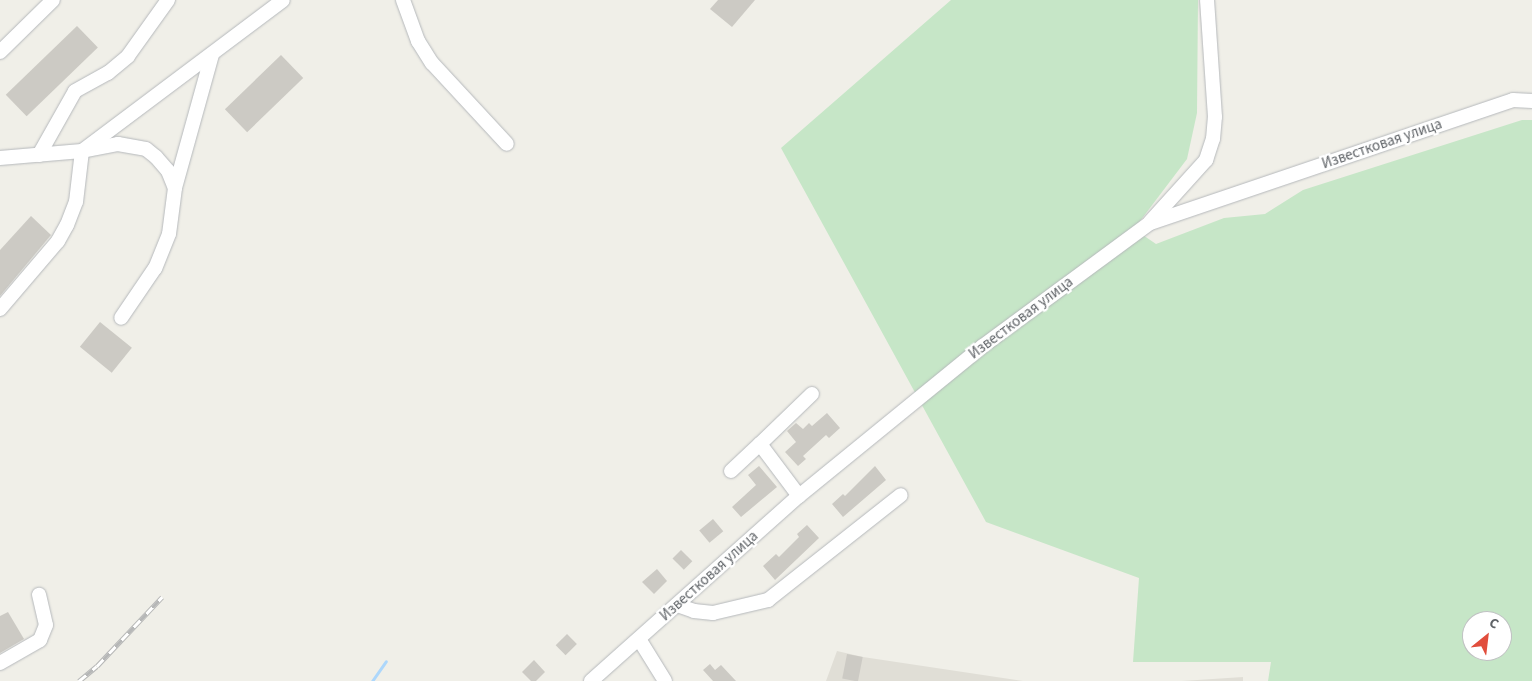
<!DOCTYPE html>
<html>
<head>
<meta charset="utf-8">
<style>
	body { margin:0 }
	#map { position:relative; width:1532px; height:681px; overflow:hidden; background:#f0efe8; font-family:"Source Sans 3",sans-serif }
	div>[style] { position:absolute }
	.education>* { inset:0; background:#e0ded6 }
	.green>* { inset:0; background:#c6e6c7 }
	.stream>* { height:3px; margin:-1.5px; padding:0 1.5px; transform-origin:1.5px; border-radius:1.5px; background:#add7fb }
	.building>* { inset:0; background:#cccac4; transform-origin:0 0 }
	.roads { filter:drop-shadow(0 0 1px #b5b8bb) drop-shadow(0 0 1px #b5b8bb) }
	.minor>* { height:14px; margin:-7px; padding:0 7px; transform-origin:7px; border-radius:7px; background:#fff }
	.rail>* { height:5px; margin-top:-2.5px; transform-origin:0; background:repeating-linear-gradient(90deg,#fff 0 9px,#b6b7b7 0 18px); box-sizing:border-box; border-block:1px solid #b6b7b7 }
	span { translate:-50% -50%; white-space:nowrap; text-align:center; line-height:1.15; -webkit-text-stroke:4.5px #fff; paint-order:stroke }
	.street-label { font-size:15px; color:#5f6367 }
	.north { position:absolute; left:1462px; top:611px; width:50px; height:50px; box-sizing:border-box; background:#fff; border:1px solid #bfc1c2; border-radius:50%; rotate:29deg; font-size:14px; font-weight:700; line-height:20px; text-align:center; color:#5f6367 }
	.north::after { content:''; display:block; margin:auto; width:18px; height:22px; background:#e14e3d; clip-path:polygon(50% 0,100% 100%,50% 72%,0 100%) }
</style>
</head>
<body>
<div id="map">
	<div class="education">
		<i style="clip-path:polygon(837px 651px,863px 657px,1023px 681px,826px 681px)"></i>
		<i style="clip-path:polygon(1243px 677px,1243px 681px,1182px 681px)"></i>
	</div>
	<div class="green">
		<i style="clip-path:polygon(evenodd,951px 0,1198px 0,1197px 113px,1187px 159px,1134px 229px,1156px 244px,1224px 218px,1265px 214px,1303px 190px,1522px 120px,1532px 120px,1532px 681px,1268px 681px,1271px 662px,1133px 662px,1139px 578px,986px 522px,781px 148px,951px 0,1472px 621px,1502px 621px,1502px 651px,1472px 651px,1472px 621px)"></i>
	</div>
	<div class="stream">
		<i style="left:372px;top:681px;width:24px;rotate:-55deg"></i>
	</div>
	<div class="building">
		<i style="clip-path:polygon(718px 0,755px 0,732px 27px,710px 9px)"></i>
		<i style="left:77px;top:26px;width:30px;height:99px;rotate:46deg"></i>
		<i style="left:281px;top:55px;width:32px;height:78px;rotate:46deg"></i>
		<i style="clip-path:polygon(31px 216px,51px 235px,0 296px,0 250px)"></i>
		<i style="left:100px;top:322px;width:41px;height:32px;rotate:39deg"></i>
		<i style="clip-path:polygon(827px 413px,840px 428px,829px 438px,826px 435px,803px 456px,806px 459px,798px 466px,785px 452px,796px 442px,787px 431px,796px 423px,803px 429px,809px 423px,812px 426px)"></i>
		<i style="clip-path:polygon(759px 466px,777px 487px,741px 517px,732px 507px,756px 485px,748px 475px)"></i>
		<i style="clip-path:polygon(875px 466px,886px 480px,843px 517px,832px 504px,843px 494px,845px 496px)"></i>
		<i style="left:713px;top:519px;width:16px;height:18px;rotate:50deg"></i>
		<i style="clip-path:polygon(807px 525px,819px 538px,775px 580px,763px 566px,776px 554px,779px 557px,799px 537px,797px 534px)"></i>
		<i style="left:681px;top:550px;width:16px;height:12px;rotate:45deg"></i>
		<i style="clip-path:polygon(657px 569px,667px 581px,654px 594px,642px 582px)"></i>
		<i style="clip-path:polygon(8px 612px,24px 639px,0 653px,0 616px)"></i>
		<i style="left:567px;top:634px;width:14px;height:16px;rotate:45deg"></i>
		<i style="left:847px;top:654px;width:16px;height:25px;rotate:11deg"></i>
		<i style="clip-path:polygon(534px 660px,545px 672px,536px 681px,531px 681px,522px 672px)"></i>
		<i style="clip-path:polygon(710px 664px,715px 670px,721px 665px,736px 681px,713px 681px,703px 670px)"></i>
	</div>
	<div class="roads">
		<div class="minor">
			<i style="left:403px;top:0;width:44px;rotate:69.9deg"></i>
			<i style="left:418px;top:41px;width:26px;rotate:58deg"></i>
			<i style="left:432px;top:63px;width:110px;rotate:47.2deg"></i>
			<i style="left:0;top:52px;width:74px;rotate:-44.5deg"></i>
			<i style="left:39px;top:155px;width:73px;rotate:-60.6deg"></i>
			<i style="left:75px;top:91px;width:38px;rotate:-29deg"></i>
			<i style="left:108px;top:73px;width:26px;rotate:-40deg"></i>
			<i style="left:128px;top:56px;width:69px;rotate:-54.5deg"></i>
			<i style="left:0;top:158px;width:82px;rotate:-4.9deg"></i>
			<i style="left:82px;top:151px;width:251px;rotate:-36.9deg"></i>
			<i style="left:175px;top:188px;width:138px;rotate:-74.5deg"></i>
			<i style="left:1150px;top:222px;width:84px;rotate:-47.9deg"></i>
			<i style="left:1206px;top:160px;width:22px;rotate:-72deg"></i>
			<i style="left:1213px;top:139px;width:22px;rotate:-85deg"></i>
			<i style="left:1215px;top:117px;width:117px;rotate:-93.9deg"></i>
			<i style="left:0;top:309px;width:89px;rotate:-49.5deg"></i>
			<i style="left:58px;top:241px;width:18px;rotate:-61deg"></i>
			<i style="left:67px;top:225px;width:25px;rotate:-69deg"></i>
			<i style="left:76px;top:202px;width:51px;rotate:-83.3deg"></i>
			<i style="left:82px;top:151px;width:37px;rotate:-11deg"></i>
			<i style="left:118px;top:144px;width:28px;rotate:10deg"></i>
			<i style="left:146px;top:149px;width:13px;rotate:39deg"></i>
			<i style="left:156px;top:157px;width:18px;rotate:49deg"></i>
			<i style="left:168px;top:171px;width:18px;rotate:68deg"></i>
			<i style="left:175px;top:188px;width:46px;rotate:97.4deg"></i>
			<i style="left:169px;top:234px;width:37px;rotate:112deg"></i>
			<i style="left:155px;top:268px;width:60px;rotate:124.2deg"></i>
			<i style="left:731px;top:471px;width:40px;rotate:-43deg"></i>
			<i style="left:799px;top:496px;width:65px;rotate:-126.9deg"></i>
			<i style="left:760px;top:444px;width:72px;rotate:-43.9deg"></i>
			<i style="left:677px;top:605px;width:18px;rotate:19deg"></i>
			<i style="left:694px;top:611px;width:19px;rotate:6deg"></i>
			<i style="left:713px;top:613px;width:57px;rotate:-13.3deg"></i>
			<i style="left:768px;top:600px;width:169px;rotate:-38.3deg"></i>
			<i style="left:639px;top:639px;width:49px;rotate:58.2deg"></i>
			<i style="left:0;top:663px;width:46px;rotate:-29.9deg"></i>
			<i style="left:40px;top:640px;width:16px;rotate:-68deg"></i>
			<i style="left:46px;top:625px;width:31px;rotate:-103deg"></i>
			<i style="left:591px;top:681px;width:278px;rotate:-41.7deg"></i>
			<i style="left:799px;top:496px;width:237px;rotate:-39.2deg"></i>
			<i style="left:983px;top:346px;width:207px;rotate:-36.4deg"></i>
			<i style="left:1150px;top:223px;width:383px;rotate:-18.7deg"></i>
			<i style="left:1513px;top:100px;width:19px;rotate:3deg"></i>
		</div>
	</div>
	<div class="rail">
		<i style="left:79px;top:681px;width:23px;rotate:-40deg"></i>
		<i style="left:97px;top:666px;width:95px;rotate:-46.7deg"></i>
	</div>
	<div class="street-label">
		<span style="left:1382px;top:144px;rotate:-19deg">Известковая улица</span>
		<span style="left:1021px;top:318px;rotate:-37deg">Известковая улица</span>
		<span style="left:709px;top:576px;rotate:-42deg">Известковая улица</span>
	</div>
	<div class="north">С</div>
</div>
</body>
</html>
